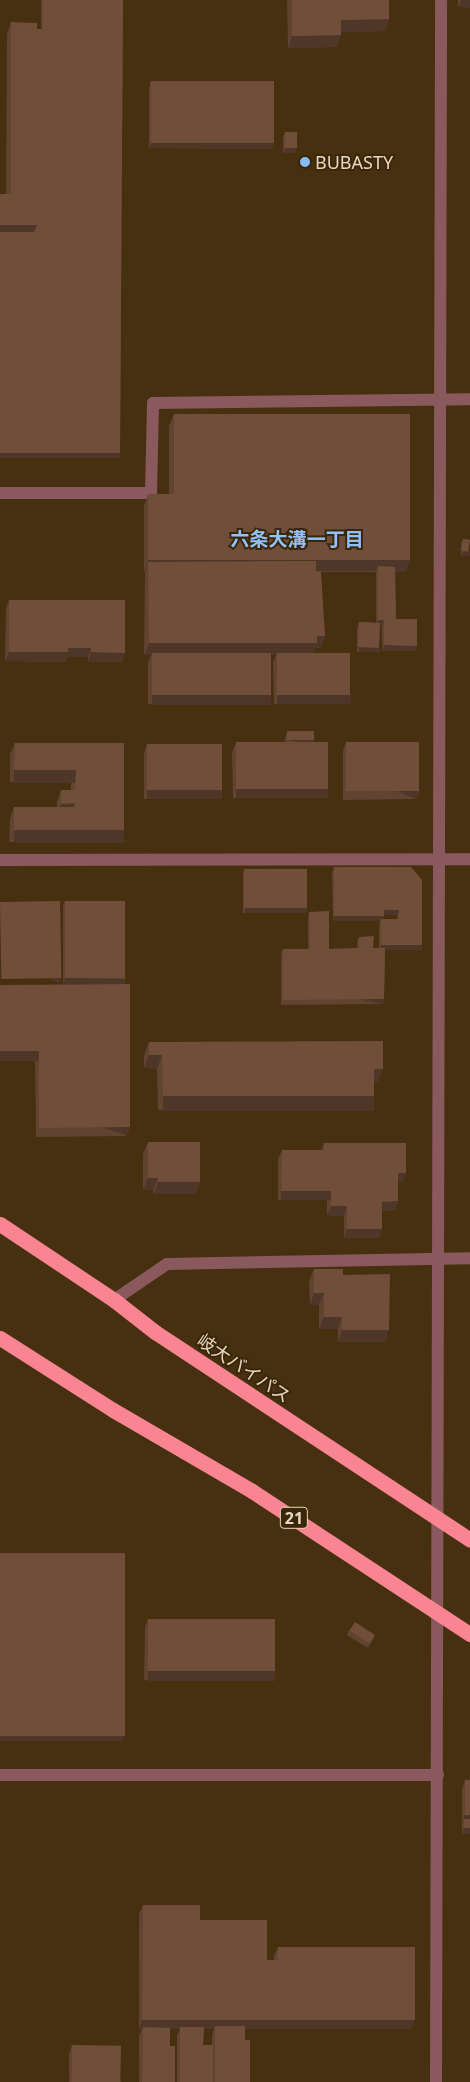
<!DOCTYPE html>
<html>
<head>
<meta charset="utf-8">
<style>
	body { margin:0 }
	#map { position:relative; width:470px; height:2082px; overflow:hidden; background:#463010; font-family:"Noto Sans","Noto Sans JP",sans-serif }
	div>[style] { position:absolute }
	.minor>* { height:12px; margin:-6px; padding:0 6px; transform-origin:6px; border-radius:6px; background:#89595d }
	.highway>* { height:15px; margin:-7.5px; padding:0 7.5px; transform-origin:7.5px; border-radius:7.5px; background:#f98592 }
	.wall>* { inset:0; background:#604331 }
	.shaded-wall>* { inset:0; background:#4e3728; transform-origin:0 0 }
	.building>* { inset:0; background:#704e39; transform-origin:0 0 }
	.dots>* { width:14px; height:14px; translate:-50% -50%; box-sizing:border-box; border:2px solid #3b2605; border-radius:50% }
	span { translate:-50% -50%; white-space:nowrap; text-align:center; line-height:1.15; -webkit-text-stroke:4px #3b2605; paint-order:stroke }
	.shield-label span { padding:1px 4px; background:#3b2605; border:1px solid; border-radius:4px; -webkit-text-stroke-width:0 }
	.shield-label { font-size:16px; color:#e5d7c6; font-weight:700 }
	.poi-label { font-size:18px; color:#e5d7c6 }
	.left { translate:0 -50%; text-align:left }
	.street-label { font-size:18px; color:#e5d7c6 }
	.neighbourhood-label { font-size:19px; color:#91c1fd; font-weight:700 }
</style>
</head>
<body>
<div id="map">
	<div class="minor">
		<i style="left:0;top:493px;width:151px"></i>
		<i style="left:151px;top:493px;width:90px;rotate:-88.7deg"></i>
		<i style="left:153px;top:403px;width:317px;rotate:-0.7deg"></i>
		<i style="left:0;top:860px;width:470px;rotate:-0.1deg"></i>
		<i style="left:114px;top:1300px;width:64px;rotate:-34.2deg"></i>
		<i style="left:167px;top:1264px;width:303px;rotate:-1.1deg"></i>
		<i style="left:0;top:1775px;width:438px"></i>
		<i style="left:436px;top:2082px;width:2082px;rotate:-89.86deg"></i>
	</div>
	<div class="highway">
		<i style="left:0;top:1224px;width:137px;rotate:33.7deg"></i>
		<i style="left:114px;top:1300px;width:52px;rotate:38deg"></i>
		<i style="left:155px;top:1332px;width:377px;rotate:33.4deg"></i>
		<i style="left:0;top:1338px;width:134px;rotate:32.5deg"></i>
		<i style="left:113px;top:1410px;width:161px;rotate:30.2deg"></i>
		<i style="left:252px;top:1491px;width:261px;rotate:33.3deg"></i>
	</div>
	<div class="wall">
		<i style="clip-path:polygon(41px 0,123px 0,120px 453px,119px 458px,6px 194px,7px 34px,11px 22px,37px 29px,41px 29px)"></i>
		<i style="clip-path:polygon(287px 0,389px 0,389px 19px,385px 31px,341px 32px,337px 47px,288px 48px)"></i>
		<i style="clip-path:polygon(458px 0,470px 0,458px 7px)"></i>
		<i style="clip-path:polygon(151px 81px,272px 149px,149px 148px,149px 87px)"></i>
		<i style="clip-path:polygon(285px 132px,296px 148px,295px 153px,283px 153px,283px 137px)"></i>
		<i style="clip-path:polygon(174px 414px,410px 560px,406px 571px,395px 572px,396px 619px,415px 651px,382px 651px,382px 625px,380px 625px,379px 652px,357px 652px,357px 628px,359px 622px,376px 623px,376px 572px,321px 572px,321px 648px,315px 648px,314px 653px,351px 695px,347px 704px,274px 704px,273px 662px,276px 655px,271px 655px,267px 704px,148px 704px,148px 663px,151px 655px,144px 655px,145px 572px,144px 572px,144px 506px,148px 494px,169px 494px,169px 426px)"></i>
		<i style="clip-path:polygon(463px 539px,470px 540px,461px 556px,461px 544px)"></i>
		<i style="clip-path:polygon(9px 600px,125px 653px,122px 662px,88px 662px,88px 657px,67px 657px,65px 662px,5px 661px,6px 609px)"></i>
		<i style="clip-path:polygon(287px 732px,314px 742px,325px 798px,233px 798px,232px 752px,236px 743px,285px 742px,285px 737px)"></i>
		<i style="clip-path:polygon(346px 742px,416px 799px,343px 800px,343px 751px)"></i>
		<i style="clip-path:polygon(15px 743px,124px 743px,120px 842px,9px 842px,10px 819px,14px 807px,57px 807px,57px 802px,61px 790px,71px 790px,71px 782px,10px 782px,10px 754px)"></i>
		<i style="clip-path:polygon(147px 744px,219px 799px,144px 799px,144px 753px)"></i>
		<i style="clip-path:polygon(evenodd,334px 867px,411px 867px,420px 950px,385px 950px,384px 999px,383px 1004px,281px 1005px,281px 954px,283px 949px,308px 949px,308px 917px,309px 912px,329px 949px,357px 948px,357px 942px,359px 937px,373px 948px,379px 948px,379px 924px,380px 921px,333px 921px,332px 872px,334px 867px,384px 915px,397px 915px,397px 919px,383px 919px,384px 915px)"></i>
		<i style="clip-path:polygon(244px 869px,307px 908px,305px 913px,243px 913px,243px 874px)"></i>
		<i style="clip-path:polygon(65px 901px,126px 979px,124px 984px,63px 984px,63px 906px)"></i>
		<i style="clip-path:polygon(0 985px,127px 1136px,36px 1137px,35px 1061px,0 1061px)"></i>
		<i style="clip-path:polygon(149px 1042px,378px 1082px,374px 1082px,374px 1096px,369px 1109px,158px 1110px,157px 1069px,144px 1068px,144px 1056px)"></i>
		<i style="clip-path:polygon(148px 1142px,200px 1182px,196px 1194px,154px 1194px,153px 1190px,143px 1190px,143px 1154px)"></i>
		<i style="clip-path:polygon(324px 1143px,406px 1173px,402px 1182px,398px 1182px,398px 1201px,395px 1211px,382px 1211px,382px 1229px,379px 1238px,344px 1238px,344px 1216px,327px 1215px,327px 1200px,278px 1200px,278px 1159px,282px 1150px,321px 1150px)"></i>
		<i style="clip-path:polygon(314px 1269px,343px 1275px,385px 1342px,338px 1342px,338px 1329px,319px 1329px,319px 1305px,310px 1305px,309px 1281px)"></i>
		<i style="clip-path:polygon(148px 1619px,271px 1681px,144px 1680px,145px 1628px)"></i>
		<i style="clip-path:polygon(349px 1630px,375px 1635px,373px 1640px,368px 1648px,347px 1635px)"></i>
		<i style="clip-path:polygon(465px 1780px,470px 1834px,462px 1834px,462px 1789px)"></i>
		<i style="clip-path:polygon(evenodd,143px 1905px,200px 1920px,267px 1960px,274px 1960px,274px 1956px,278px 1947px,415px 2020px,411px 2029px,245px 2029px,245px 2040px,250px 2082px,177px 2082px,177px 2036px,180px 2029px,170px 2029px,170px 2046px,175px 2082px,139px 2082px,139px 2036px,142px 2029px,139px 2029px,139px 1914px,143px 1905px,204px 2029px,214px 2029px,212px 2035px,212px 2045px,203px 2045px,204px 2029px)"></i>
		<i style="clip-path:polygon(72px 2045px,121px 2082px,69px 2082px,69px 2054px)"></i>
	</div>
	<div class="shaded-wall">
		<i style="clip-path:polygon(461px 0,470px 0,470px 8px,458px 7px)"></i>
		<i style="clip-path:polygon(389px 19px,385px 31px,336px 32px,341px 20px)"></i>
		<i style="clip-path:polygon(341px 35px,337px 47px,288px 48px,292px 36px)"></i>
		<i style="clip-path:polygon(151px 143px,274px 143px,272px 149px,149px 148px)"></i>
		<i style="clip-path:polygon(285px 148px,296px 148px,295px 153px,283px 153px)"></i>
		<i style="left:0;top:225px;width:37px;height:12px"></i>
		<i style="left:0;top:453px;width:120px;height:5px"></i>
		<i style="clip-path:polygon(463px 551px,470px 551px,470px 556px,461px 556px)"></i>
		<i style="clip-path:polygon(148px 560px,410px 560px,406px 571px,378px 572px,378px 566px,376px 571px,148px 572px,148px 562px,145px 572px,144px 572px)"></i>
		<i style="clip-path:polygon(378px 620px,384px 620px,382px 625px,376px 625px)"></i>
		<i style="clip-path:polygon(317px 636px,325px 636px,321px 648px,315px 648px,313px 655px,277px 653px,276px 655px,144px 655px,149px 643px)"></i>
		<i style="clip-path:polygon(384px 645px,417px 646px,415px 651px,382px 651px)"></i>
		<i style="left:359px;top:647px;width:21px;height:5px"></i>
		<i style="clip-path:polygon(68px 648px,91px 648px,88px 657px,67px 657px,65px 662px,5px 661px,9px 652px)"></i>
		<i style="clip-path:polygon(91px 652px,125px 653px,122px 662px,88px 662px)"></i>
		<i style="left:152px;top:695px;width:119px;height:10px"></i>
		<i style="left:277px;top:695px;width:74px;height:9px"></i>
		<i style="left:314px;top:740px;width:5px;height:27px;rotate:101deg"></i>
		<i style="left:14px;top:770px;width:62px;height:13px"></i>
		<i style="left:236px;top:789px;width:92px;height:9px"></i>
		<i style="left:147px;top:790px;width:75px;height:9px"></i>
		<i style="left:420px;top:790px;width:10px;height:74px;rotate:114deg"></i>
		<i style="clip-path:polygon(75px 803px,71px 815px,57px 816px,61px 804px)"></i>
		<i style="left:14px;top:830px;width:110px;height:13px"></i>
		<i style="left:245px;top:908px;width:62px;height:5px"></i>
		<i style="clip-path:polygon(384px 910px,399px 910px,397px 915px,383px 915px)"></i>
		<i style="clip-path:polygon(334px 916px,384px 916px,382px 921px,381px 919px,380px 921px,333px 921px)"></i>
		<i style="left:381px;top:945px;width:41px;height:5px"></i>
		<i style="left:61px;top:978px;width:5px;height:61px;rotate:112deg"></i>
		<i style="clip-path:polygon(65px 978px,126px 979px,124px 984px,63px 984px)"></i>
		<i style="left:384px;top:999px;width:5px;height:101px;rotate:101deg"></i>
		<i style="left:0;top:1051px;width:39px;height:10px"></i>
		<i style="clip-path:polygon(149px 1055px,162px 1055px,157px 1069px,144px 1068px)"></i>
		<i style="clip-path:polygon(374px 1069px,383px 1069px,378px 1082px,369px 1082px)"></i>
		<i style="left:163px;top:1096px;width:211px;height:15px"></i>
		<i style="left:130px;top:1127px;width:9px;height:91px;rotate:108deg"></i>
		<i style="clip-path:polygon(398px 1173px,406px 1173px,402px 1182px,395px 1182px)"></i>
		<i style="clip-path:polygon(148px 1178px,158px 1178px,153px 1190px,143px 1190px)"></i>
		<i style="clip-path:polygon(158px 1182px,200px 1182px,196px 1194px,154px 1194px)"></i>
		<i style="left:281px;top:1191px;width:50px;height:9px"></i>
		<i style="clip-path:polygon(398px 1201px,395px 1211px,379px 1211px,382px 1202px)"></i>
		<i style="clip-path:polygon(331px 1206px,347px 1206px,344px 1216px,327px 1215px)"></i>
		<i style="clip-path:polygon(347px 1229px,382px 1229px,379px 1238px,344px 1238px)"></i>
		<i style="clip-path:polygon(314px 1293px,324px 1293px,319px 1305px,310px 1305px)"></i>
		<i style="clip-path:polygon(324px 1317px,342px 1317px,338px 1329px,319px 1329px)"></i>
		<i style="clip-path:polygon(342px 1330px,389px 1330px,385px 1342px,338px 1342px)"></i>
		<i style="clip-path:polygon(375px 1635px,373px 1640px,368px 1648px,370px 1643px)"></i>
		<i style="left:148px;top:1671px;width:127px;height:10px"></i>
		<i style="left:0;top:1736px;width:123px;height:5px"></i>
		<i style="clip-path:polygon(465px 1815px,470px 1815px,470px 1824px,464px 1819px,462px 1824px)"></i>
		<i style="clip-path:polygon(464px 1828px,470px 1829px,470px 1834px,462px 1834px)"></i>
		<i style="clip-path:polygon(142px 2020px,415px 2020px,411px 2029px,215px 2029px,215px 2026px,214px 2029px,180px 2029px,180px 2027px,180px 2029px,139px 2029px)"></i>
	</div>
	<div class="building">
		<i style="clip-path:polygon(43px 0,123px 0,120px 453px,0 453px,0 232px,34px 232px,37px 225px,37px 29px,43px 29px)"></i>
		<i style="clip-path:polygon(292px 0,389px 0,389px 19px,341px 20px,341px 35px,292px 36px)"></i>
		<i style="clip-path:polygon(11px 22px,37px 23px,37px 225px,0 225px,0 194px,11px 194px)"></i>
		<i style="left:151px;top:81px;width:123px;height:62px"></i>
		<i style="left:285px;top:132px;width:12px;height:16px"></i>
		<i style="clip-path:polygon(174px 414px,410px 414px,410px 560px,148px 560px,148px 494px,174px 494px)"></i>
		<i style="left:463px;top:539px;width:7px;height:12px;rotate:8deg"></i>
		<i style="clip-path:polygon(316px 561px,316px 572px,321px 571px,325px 636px,317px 636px,317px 643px,149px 643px,148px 562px)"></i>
		<i style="clip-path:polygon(378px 566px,395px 567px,396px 619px,417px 619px,417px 646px,384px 645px,384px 620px,378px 620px)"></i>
		<i style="clip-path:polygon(9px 600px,125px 600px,125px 653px,91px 652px,91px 648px,68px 648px,68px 652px,9px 652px)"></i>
		<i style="left:359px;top:622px;width:21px;height:25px;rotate:3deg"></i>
		<i style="left:271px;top:653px;width:42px;height:119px;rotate:90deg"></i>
		<i style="left:277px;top:653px;width:73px;height:42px"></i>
		<i style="left:314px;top:731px;width:9px;height:27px;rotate:90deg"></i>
		<i style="left:328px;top:742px;width:47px;height:92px;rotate:90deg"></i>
		<i style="left:346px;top:742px;width:73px;height:49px"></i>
		<i style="clip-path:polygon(15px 743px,124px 743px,124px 830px,14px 830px,14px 807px,75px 807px,75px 803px,61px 804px,61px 790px,75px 790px,76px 770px,14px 770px)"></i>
		<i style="left:147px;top:744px;width:75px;height:46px"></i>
		<i style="clip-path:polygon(334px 867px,411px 867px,422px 880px,422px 945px,381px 945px,381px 919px,399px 919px,399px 910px,384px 910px,384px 916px,334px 916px)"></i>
		<i style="left:244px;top:869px;width:63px;height:39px"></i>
		<i style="left:60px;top:901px;width:77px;height:60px;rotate:89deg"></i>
		<i style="left:65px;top:901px;width:60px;height:77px"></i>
		<i style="clip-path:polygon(329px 911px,329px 949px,359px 948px,359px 937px,374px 936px,373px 948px,385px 948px,384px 999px,283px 1000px,283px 949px,310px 949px,309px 912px)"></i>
		<i style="clip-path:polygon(130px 984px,130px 1127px,39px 1128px,39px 1051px,0 1051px,0 985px)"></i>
		<i style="clip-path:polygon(383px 1041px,383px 1069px,374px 1069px,374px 1096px,163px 1096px,162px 1055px,149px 1055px,149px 1042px)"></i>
		<i style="clip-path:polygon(148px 1142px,200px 1142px,200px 1182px,158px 1182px,158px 1178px,148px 1178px)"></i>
		<i style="clip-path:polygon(324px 1143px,406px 1143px,406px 1173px,398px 1173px,398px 1201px,382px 1202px,382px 1229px,347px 1229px,347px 1206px,331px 1206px,331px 1191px,281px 1191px,282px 1150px,324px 1150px)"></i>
		<i style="clip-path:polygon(314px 1269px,343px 1269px,343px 1275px,390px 1274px,389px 1330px,342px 1330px,342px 1317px,324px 1317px,324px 1293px,314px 1293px)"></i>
		<i style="left:0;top:1553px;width:125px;height:183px"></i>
		<i style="left:148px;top:1619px;width:127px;height:52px"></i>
		<i style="left:355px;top:1622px;width:24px;height:10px;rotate:33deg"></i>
		<i style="left:465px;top:1780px;width:5px;height:35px"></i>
		<i style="left:464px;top:1819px;width:6px;height:9px"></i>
		<i style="clip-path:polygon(143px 1905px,200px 1905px,200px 1920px,267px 1920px,267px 1960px,277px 1960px,278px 1947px,415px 1947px,415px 2020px,142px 2020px)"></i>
		<i style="clip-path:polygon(215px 2026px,245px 2026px,245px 2040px,250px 2040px,250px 2082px,215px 2082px)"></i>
		<i style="clip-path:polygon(143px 2027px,170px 2028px,170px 2046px,175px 2046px,175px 2082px,142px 2082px)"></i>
		<i style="clip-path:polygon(180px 2027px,204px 2027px,203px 2045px,213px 2045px,213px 2082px,180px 2082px)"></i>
		<i style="left:72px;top:2045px;width:49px;height:37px;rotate:1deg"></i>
	</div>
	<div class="dots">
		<i style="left:305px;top:162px;background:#86bbfb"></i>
	</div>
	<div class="shield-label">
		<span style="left:294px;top:1518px">21</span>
	</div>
	<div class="poi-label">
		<span class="left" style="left:315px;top:162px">BUBASTY</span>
	</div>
	<div class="street-label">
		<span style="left:244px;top:1368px;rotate:34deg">岐大バイパス</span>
	</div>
	<div class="neighbourhood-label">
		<span style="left:297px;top:540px">六条大溝一丁目</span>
	</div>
</div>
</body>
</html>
